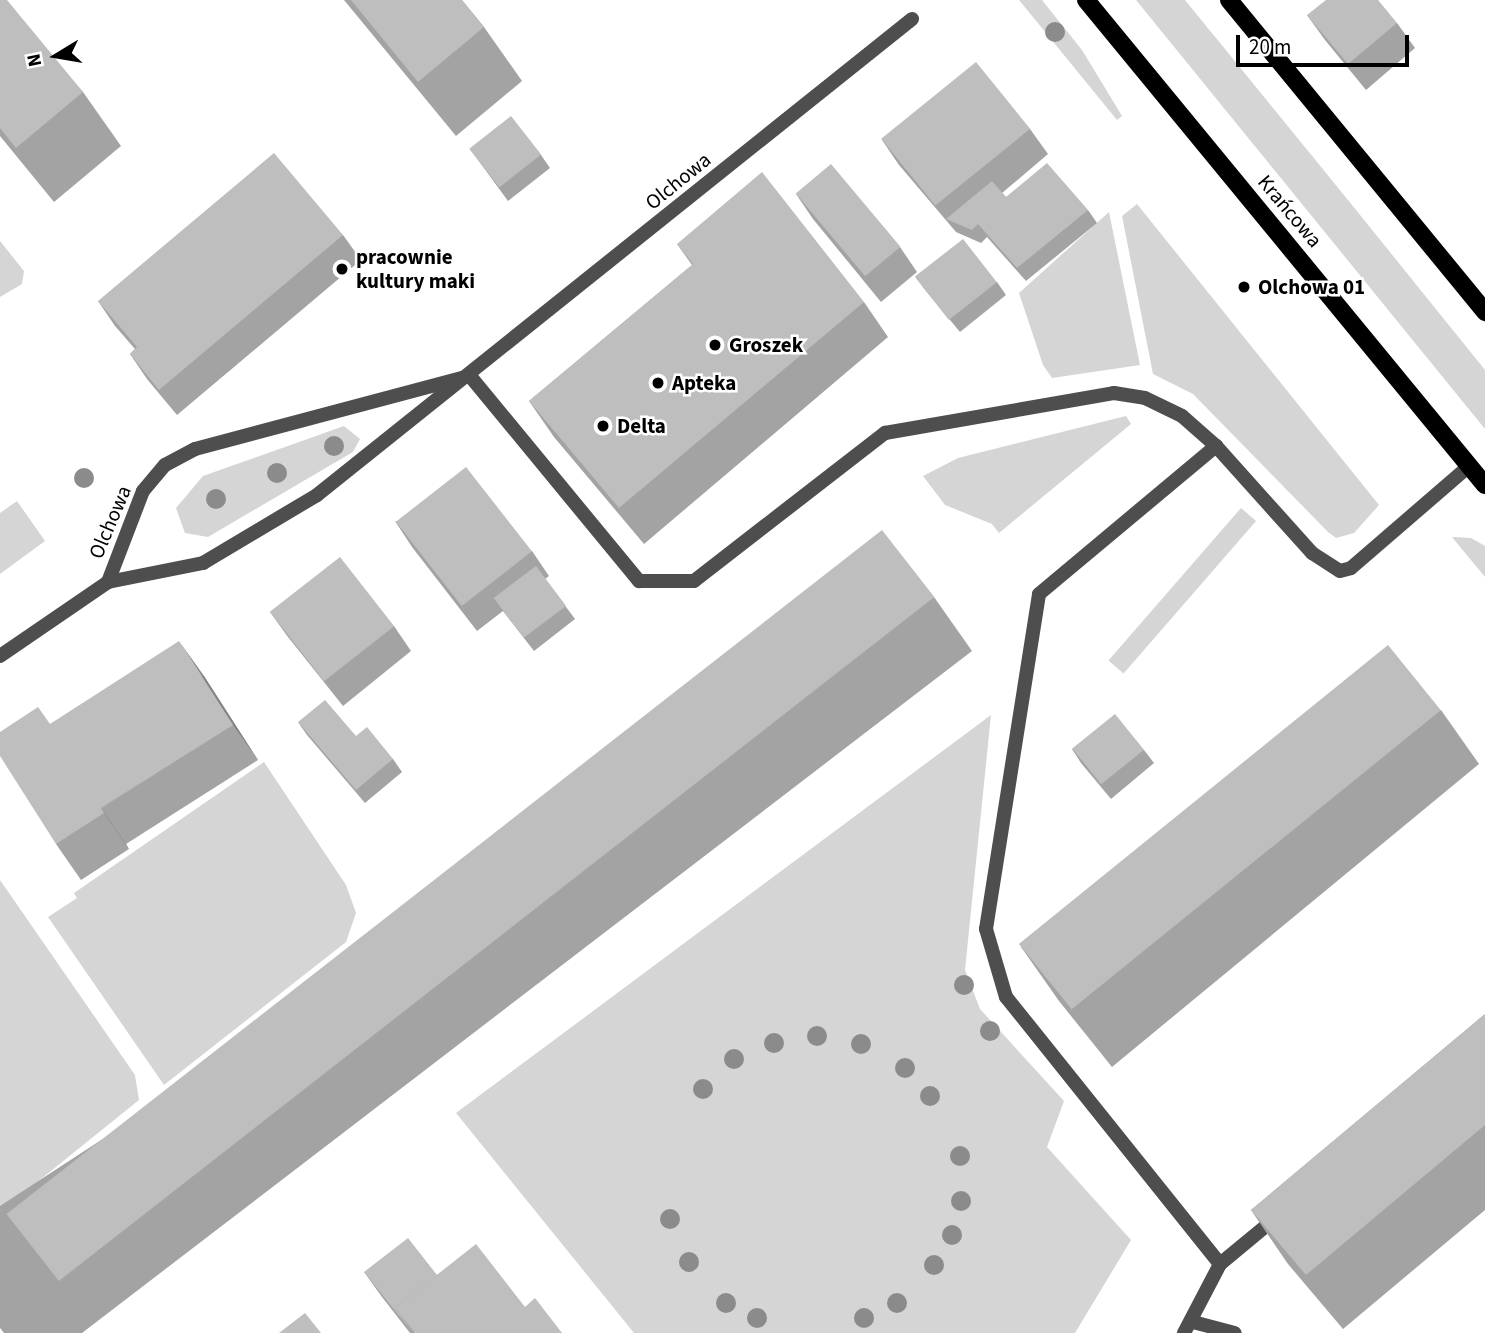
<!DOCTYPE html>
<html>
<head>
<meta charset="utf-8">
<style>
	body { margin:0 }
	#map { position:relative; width:1485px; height:1333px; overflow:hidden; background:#fff; font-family:"Source Sans 3",sans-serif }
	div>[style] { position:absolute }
	.green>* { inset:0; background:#d5d5d5; transform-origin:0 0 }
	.service>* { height:14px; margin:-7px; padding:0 7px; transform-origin:7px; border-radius:7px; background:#4e4e4e }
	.minor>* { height:14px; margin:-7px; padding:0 7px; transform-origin:7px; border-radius:7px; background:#4e4e4e }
	.primary>* { height:18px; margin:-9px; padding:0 9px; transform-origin:9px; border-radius:9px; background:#000 }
	.trees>* { width:20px; height:20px; margin:-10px; border-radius:50%; background:#8b8b8b }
	.wall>* { inset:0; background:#a3a3a3 }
	.shaded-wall>* { inset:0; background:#858585 }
	.building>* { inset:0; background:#bebebe; transform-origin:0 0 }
	.dots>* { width:19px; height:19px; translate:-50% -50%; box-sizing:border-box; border:4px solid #fff; border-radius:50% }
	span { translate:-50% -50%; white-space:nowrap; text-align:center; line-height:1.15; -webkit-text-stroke:5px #fff; paint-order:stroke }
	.street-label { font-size:21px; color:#000 }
	.poi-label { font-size:21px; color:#000; font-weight:700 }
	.left { translate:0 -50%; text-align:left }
	.north { position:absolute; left:21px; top:21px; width:70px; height:70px; -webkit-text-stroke:5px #fff; paint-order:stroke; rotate:259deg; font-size:19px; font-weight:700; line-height:28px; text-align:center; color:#000 }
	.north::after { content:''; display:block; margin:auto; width:24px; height:32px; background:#000; clip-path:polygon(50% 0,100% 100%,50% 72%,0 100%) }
	.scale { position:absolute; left:1236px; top:35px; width:173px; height:32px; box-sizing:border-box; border:4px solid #000; border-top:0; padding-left:9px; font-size:21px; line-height:24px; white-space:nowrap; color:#000; -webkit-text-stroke:5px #fff; paint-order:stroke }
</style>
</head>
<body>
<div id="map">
	<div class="green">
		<i style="clip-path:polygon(1019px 0,1042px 0,1082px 50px,1122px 116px,1117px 120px)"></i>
		<i style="clip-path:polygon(1136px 0,1185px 0,1348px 200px,1485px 370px,1485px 429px)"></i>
		<i style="clip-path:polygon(1137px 204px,1379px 505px,1354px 533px,1336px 538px,1328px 532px,1193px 394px,1153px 374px,1122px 216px)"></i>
		<i style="clip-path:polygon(1109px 212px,1140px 365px,1052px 378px,1043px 365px,1019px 293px)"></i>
		<i style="clip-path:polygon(0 241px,24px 271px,22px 284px,0 297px)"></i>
		<i style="clip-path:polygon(1126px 416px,1131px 424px,999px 533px,992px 524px,945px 505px,923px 476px,958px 458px)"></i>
		<i style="clip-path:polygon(344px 426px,360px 439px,353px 452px,208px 537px,185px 533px,176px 508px,203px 476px)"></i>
		<i style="clip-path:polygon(17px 501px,45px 541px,0 574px,0 513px)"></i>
		<i style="left:1241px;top:508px;width:20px;height:202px;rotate:41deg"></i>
		<i style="clip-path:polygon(1452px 537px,1471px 538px,1485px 546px,1485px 577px)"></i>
		<i style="clip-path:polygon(991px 715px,965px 970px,980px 1009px,1064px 1101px,1047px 1147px,1131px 1240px,1075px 1333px,634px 1333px,456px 1113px)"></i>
		<i style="clip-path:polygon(264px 762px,346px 885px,356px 913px,346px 942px,164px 1085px,48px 917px,77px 898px,74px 893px)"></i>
		<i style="clip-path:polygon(0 880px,135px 1075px,139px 1100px,0 1212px)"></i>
	</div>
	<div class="service">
		<i style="left:470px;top:376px;width:266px;rotate:50.5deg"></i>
		<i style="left:639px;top:581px;width:55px"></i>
		<i style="left:694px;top:581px;width:242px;rotate:-37.8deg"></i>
		<i style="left:885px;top:433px;width:232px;rotate:-9.9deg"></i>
		<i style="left:1114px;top:393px;width:31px;rotate:9deg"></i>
		<i style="left:1145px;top:398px;width:41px;rotate:25.9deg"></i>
		<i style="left:1182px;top:416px;width:45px;rotate:41.4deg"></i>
		<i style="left:1220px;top:1264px;width:75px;rotate:-39.6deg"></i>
		<i style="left:1193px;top:1322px;width:43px;rotate:14.7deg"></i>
	</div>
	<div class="minor">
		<i style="left:108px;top:582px;width:97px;rotate:-69deg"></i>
		<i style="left:143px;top:491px;width:34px;rotate:-50deg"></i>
		<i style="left:165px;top:465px;width:34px;rotate:-28deg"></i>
		<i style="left:195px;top:449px;width:276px;rotate:-14.9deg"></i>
		<i style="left:0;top:656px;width:131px;rotate:-34.4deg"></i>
		<i style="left:108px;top:582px;width:97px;rotate:-11.3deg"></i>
		<i style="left:203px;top:563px;width:133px;rotate:-30.8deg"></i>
		<i style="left:317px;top:495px;width:762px;rotate:-38.66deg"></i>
		<i style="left:1184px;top:1333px;width:78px;rotate:-62.4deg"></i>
		<i style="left:1220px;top:1264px;width:342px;rotate:-128.7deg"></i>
		<i style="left:1006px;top:997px;width:71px;rotate:-106.4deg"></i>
		<i style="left:986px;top:929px;width:339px;rotate:-81deg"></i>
		<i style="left:1039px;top:594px;width:231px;rotate:-39.9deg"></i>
		<i style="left:1216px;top:446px;width:144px;rotate:48.1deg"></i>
		<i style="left:1312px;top:553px;width:33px;rotate:33deg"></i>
		<i style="left:1340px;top:571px;width:11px;rotate:-15deg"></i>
		<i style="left:1351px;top:568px;width:156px;rotate:-40.8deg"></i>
	</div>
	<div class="primary">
		<i style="left:1086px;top:0;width:628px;rotate:50.56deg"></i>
		<i style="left:1229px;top:0;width:404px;rotate:50.6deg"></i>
	</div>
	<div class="trees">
		<i style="left:1055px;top:32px"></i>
		<i style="left:334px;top:446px"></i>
		<i style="left:277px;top:473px"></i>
		<i style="left:84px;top:478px"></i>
		<i style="left:216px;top:499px"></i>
		<i style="left:964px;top:985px"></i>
		<i style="left:990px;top:1031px"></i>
		<i style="left:817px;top:1036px"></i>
		<i style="left:774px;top:1043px"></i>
		<i style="left:861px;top:1044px"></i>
		<i style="left:734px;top:1059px"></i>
		<i style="left:905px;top:1068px"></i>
		<i style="left:703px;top:1089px"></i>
		<i style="left:930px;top:1096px"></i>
		<i style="left:960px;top:1156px"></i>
		<i style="left:961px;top:1201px"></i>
		<i style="left:670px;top:1219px"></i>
		<i style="left:952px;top:1235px"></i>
		<i style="left:689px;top:1262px"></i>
		<i style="left:934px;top:1265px"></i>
		<i style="left:726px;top:1303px"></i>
		<i style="left:897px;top:1303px"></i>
		<i style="left:757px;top:1318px"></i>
		<i style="left:864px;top:1318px"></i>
	</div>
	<div class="wall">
		<i style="clip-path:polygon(0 0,83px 92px,121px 146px,54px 202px,0 136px)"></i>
		<i style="clip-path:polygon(344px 0,462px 0,484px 27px,522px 81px,456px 136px)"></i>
		<i style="clip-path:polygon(1307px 15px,1397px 23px,1415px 48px,1366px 90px,1325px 40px)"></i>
		<i style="clip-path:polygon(1030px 129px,1048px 154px,1002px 193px,1006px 197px,1088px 210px,1097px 223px,1026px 281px,987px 237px,981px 243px,956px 232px,899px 165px,882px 140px)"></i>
		<i style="clip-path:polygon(470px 149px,541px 155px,550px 168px,508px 201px)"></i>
		<i style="clip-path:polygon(796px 194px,900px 247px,917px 272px,881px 302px,813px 219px)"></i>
		<i style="clip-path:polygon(343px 235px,361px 260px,177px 415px,147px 379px,130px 354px,135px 349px,115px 326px,98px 301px)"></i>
		<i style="clip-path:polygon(677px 244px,864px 302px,888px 337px,644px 544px,554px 437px,529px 401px,692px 265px)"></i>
		<i style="clip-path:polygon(916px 278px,997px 282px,1006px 295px,960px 332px,926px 291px)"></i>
		<i style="clip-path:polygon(395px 521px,532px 551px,549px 576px,545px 579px,575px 619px,534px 651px,503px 611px,477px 631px,412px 547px)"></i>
		<i style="clip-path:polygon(934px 597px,972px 651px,82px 1333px,4px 1333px,0 1328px,0 1206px)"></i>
		<i style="clip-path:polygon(270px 612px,394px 626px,411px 651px,343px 706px,288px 637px)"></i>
		<i style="clip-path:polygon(204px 676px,258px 760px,126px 844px,129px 849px,81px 880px,56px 844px,50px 724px)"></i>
		<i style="clip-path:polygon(1441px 710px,1479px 764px,1112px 1067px,1059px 1001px,1021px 947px)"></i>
		<i style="clip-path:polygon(298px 722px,356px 736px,393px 759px,402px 772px,365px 803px,307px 735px)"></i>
		<i style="clip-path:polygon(1072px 749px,1144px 750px,1154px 763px,1111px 799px,1081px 763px)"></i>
		<i style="clip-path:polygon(1485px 1014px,1485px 1210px,1343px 1329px,1288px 1264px,1251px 1210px)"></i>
		<i style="clip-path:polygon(364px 1272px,437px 1275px,525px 1307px,562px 1333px,410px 1333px,382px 1297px)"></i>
	</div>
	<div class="shaded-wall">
		<i style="clip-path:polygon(179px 641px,204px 676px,258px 760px,233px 725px)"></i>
		<i style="clip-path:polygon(101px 808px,126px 844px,129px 849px,104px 813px)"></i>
	</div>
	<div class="building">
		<i style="clip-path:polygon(0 0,7px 0,83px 92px,16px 148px,0 128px)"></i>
		<i style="clip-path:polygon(351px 0,462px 0,484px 27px,418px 82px)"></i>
		<i style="clip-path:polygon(1326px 0,1378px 0,1397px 23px,1348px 64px,1307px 15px)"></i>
		<i style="left:976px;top:62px;width:86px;height:122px;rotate:51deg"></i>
		<i style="left:511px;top:116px;width:49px;height:53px;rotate:52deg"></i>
		<i style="clip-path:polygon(274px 153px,343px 235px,159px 390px,130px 354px,137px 347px,98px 301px)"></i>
		<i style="clip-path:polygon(1047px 163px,1088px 210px,1017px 268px,978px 224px,972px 230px,946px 219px,992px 181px,1006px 197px)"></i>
		<i style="left:831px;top:164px;width:108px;height:46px;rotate:50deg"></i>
		<i style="clip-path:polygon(762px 172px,864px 302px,619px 508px,529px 401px,693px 264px,677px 244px)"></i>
		<i style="left:963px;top:239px;width:55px;height:61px;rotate:52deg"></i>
		<i style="left:466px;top:467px;width:107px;height:89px;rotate:52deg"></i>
		<i style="left:882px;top:530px;width:85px;height:1111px;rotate:52deg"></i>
		<i style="left:340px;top:557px;width:88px;height:89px;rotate:52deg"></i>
		<i style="left:536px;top:566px;width:50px;height:53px;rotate:53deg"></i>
		<i style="clip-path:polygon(179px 641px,233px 725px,101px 808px,104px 813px,56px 844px,0 756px,0 732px,38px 707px,50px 724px)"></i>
		<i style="left:1388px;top:645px;width:84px;height:475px;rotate:51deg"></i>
		<i style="clip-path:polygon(325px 700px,356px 736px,367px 727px,393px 759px,356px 790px,298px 722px)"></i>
		<i style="left:1115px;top:714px;width:46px;height:55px;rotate:51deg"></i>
		<i style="clip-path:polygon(1485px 1014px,1485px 1125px,1306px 1275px,1251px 1210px)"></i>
		<i style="clip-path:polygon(408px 1238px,437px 1275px,395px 1308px,413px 1333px,364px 1272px)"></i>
		<i style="clip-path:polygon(476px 1244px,525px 1307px,535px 1298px,562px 1333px,415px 1333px,395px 1308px)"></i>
		<i style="clip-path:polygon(305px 1313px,321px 1333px,279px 1333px)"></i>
	</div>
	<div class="dots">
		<i style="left:342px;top:269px;background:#000"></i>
		<i style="left:1244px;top:287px;background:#000"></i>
		<i style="left:715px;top:345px;background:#000"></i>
		<i style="left:658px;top:383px;background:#000"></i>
		<i style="left:603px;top:426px;background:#000"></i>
	</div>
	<div class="street-label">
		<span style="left:678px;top:181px;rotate:-39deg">Olchowa</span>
		<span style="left:1290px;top:211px;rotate:50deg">Krańcowa</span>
		<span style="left:110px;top:522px;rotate:-67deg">Olchowa</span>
	</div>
	<div class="poi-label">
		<span class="left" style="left:356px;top:269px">pracownie<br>kultury maki</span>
		<span class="left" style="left:1258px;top:287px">Olchowa 01</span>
		<span class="left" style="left:729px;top:345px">Groszek</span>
		<span class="left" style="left:672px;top:383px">Apteka</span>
		<span class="left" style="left:617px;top:426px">Delta</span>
	</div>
	<div class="north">N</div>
	<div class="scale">20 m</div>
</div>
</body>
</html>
